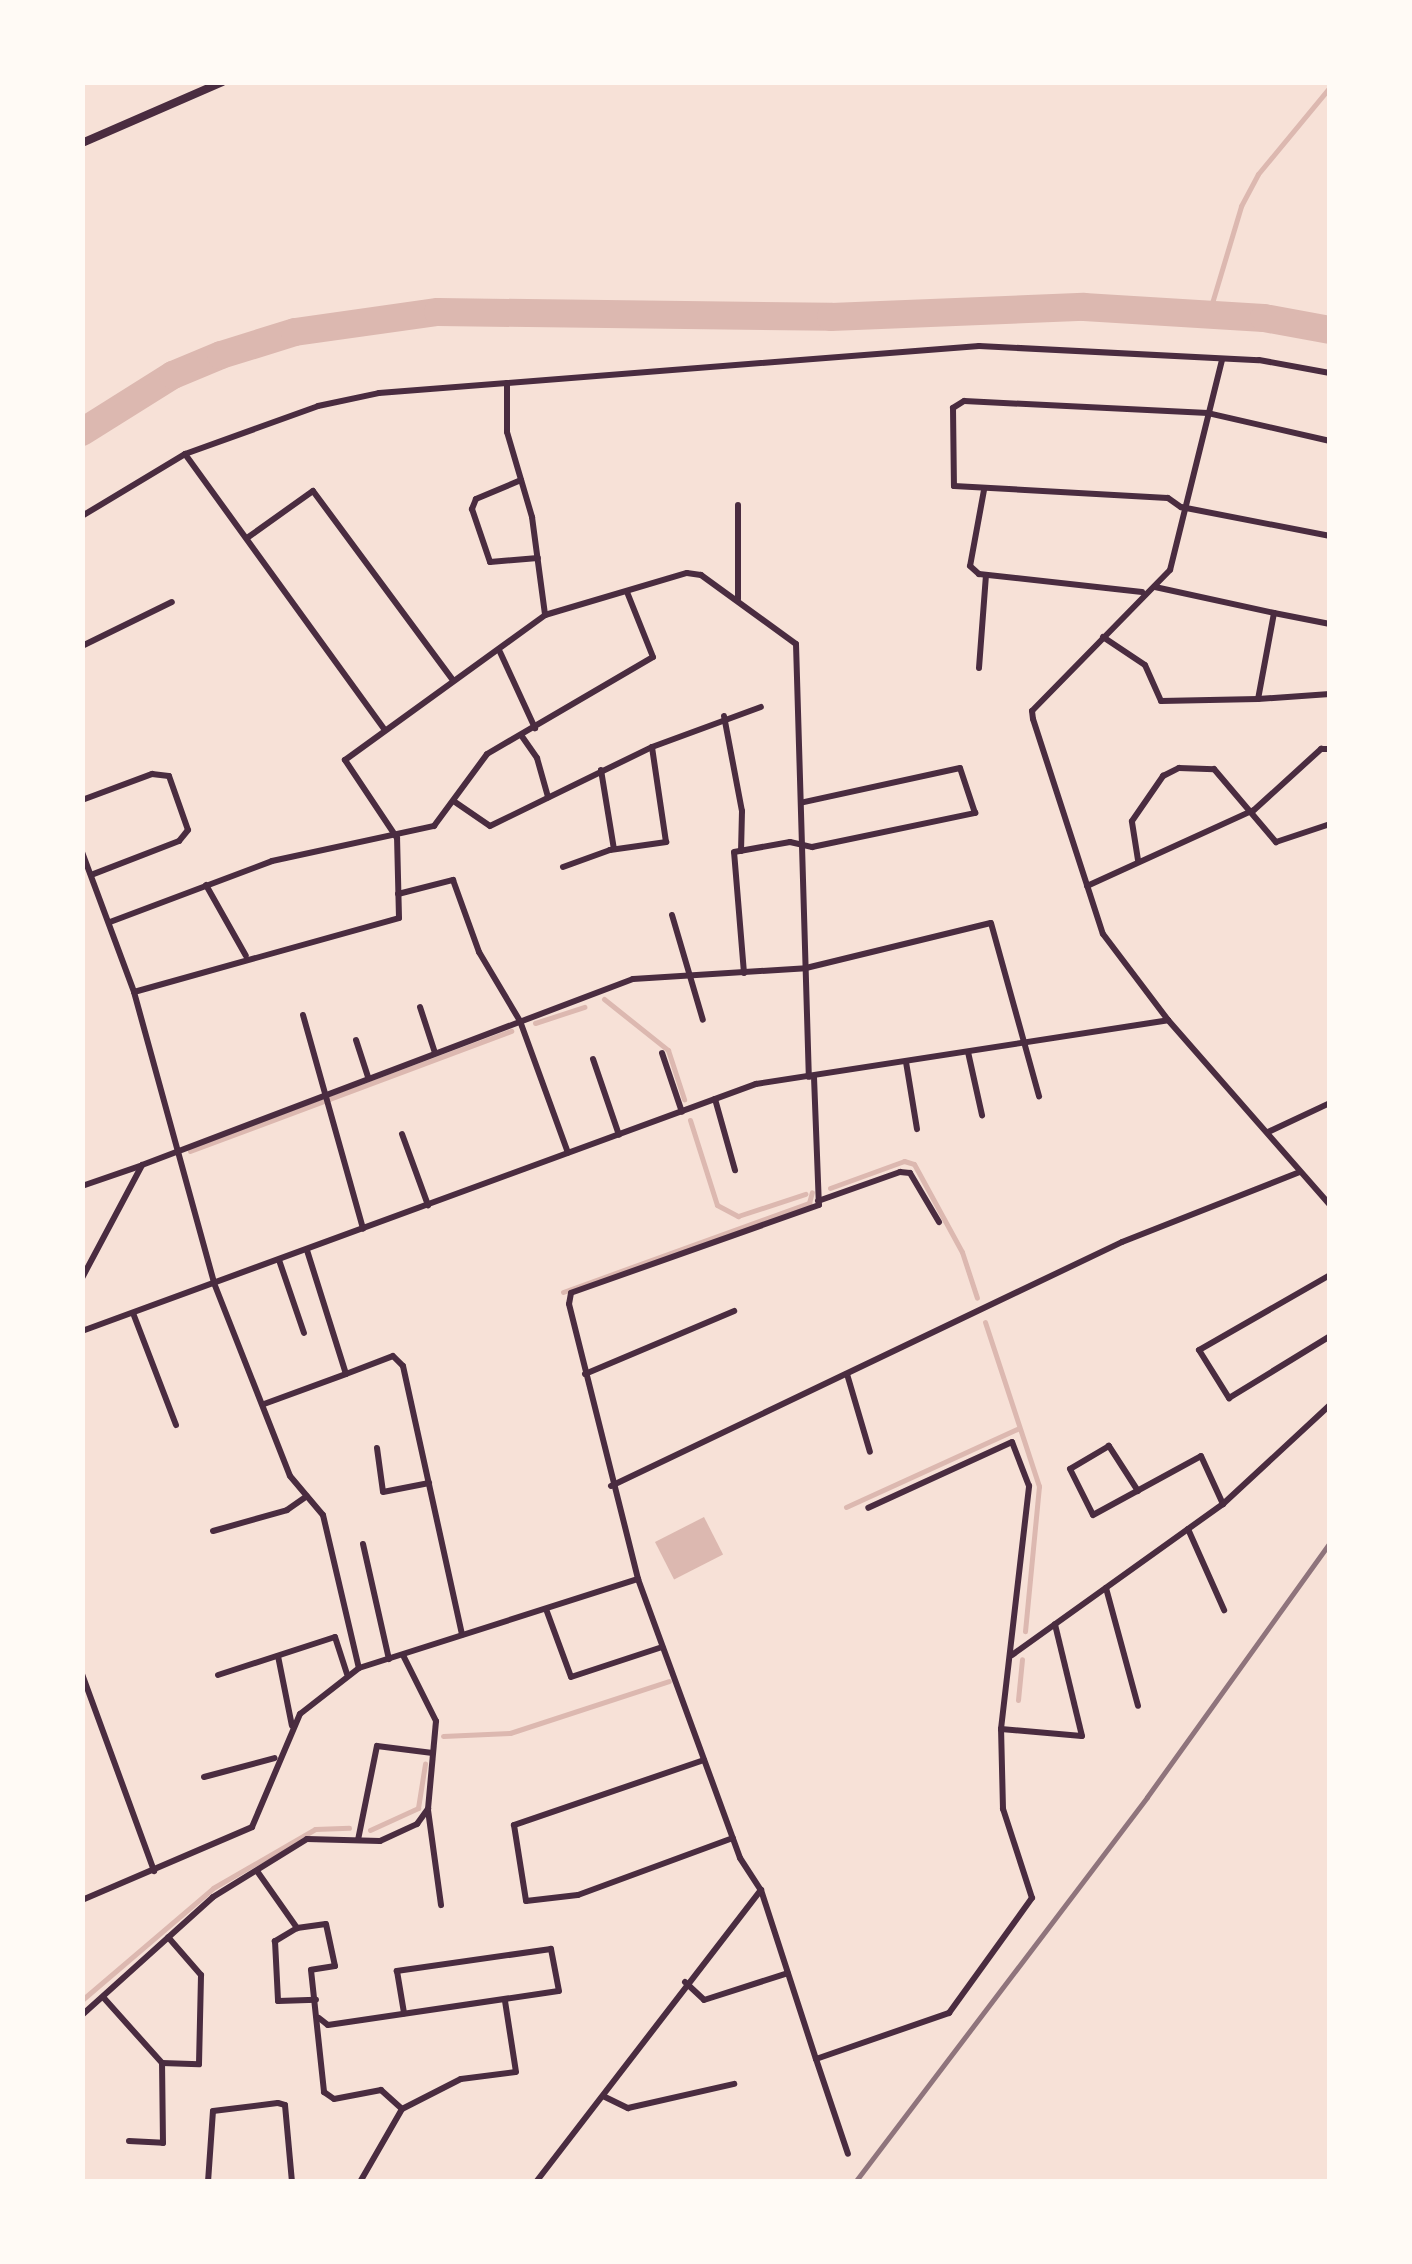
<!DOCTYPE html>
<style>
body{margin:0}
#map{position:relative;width:1412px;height:2264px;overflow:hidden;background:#f7e1d7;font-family:"PT Sans",sans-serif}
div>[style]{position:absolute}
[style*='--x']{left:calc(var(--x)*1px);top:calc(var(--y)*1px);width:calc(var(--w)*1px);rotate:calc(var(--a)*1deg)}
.water>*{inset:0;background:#dcb8b0;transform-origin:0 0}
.stream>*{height:5px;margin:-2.5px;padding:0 2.5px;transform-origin:2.5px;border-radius:2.5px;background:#dcb8b0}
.river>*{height:28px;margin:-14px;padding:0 14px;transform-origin:14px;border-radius:14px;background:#dcb8b0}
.minor>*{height:6px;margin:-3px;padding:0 3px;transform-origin:3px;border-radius:3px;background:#4a2c40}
.tertiary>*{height:8px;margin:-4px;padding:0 4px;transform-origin:4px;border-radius:4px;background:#4a2c40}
.rail>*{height:5px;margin:-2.5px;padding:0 2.5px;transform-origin:2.5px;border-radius:2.5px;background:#8f747c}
span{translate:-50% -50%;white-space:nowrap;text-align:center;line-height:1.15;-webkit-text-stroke:10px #fffaf5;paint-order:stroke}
.frame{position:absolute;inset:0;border:85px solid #fffaf5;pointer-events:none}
</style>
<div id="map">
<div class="water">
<i style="left:704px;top:1517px;width:42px;height:55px;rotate:63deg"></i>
</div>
<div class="stream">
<i style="--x:1209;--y:313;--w:112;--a:-73.3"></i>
<i style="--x:1241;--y:206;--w:36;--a:-62"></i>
<i style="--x:1258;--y:174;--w:113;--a:-50.4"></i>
<i style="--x:604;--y:999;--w:82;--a:38.6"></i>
<i style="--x:668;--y:1050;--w:52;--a:71.9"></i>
<i style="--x:535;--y:1023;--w:52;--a:-18.1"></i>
<i style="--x:690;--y:1120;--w:89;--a:72.4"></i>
<i style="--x:717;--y:1205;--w:24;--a:28"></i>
<i style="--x:738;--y:1216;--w:71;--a:-18.2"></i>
<i style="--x:190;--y:1151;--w:343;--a:-20.5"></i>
<i style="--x:830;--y:1188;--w:79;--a:-20"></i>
<i style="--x:904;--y:1161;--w:10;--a:17"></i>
<i style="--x:914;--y:1164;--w:100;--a:61.4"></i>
<i style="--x:962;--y:1252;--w:48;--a:71.9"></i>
<i style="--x:563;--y:1292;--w:262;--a:-19.9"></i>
<i style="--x:809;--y:1203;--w:11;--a:-75"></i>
<i style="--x:985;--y:1322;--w:173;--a:71.8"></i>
<i style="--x:1039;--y:1486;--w:146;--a:95.5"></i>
<i style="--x:846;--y:1507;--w:190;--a:-24.5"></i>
<i style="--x:1018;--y:1700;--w:41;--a:-84.4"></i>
<i style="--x:443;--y:1736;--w:67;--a:-2.6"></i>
<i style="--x:510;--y:1733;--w:167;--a:-18.1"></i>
<i style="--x:370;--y:1830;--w:53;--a:-24.6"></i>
<i style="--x:418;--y:1808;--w:45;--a:-81"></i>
<i style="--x:82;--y:2000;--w:172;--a:-40.5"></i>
<i style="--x:213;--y:1888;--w:118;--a:-30"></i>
<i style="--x:315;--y:1829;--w:34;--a:-2"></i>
</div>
<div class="river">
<i style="--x:82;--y:432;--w:107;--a:-32.1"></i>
<i style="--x:173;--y:375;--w:52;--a:-22.6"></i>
<i style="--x:221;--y:355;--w:77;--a:-17.3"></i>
<i style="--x:295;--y:332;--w:144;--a:-8"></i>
<i style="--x:438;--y:312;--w:393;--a:0.7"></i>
<i style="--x:831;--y:317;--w:253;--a:-2.3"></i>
<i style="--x:1084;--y:307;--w:180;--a:3.5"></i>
<i style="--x:1264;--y:318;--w:67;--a:10.3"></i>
</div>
<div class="minor">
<i style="--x:1222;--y:360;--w:216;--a:103.9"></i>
<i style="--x:1170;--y:570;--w:197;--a:134.4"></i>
<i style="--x:1032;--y:711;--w:8;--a:83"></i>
<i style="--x:1033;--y:719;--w:226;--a:72"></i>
<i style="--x:1103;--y:934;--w:108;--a:52.9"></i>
<i style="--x:1168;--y:1020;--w:246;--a:48.8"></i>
<i style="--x:507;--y:383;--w:49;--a:90"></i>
<i style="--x:507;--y:432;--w:89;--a:73.6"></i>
<i style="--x:532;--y:517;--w:99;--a:82.4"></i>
<i style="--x:1330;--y:441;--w:125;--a:-167.1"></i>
<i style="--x:1208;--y:413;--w:244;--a:-177.2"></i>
<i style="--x:964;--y:401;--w:13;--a:148"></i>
<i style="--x:953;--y:408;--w:78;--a:89.3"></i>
<i style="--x:954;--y:486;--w:214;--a:3.2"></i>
<i style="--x:1168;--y:498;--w:16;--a:35"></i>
<i style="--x:1181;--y:507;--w:152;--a:11"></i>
<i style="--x:185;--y:454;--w:339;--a:54.1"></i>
<i style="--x:521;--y:480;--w:49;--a:157.1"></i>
<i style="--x:476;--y:499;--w:11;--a:112"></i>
<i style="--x:472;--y:509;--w:56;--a:71.2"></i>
<i style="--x:490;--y:562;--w:48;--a:-4.8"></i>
<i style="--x:984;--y:490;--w:77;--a:100.4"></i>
<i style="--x:970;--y:566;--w:12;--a:42"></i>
<i style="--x:979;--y:574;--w:164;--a:6.3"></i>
<i style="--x:738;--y:505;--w:94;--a:90"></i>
<i style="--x:82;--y:516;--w:120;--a:-31"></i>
<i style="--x:185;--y:454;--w:141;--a:-19.8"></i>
<i style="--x:318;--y:406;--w:62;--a:-12"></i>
<i style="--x:379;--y:393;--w:602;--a:-4.48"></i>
<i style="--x:979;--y:346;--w:280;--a:2.9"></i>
<i style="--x:1259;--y:360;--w:72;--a:10.4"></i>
<i style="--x:247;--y:538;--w:81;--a:-35.5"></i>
<i style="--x:313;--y:491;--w:234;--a:53.5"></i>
<i style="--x:1155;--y:587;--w:122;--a:12.3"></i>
<i style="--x:1274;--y:613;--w:87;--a:100.5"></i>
<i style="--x:1258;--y:699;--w:72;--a:-4"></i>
<i style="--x:1274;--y:613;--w:57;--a:11.1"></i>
<i style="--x:1103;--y:637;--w:50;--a:33.7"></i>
<i style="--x:1145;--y:665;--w:39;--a:66"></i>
<i style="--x:1161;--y:701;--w:97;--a:-1.2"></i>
<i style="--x:82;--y:646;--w:100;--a:-26.1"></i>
<i style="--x:500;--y:652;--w:84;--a:65.3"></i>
<i style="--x:979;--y:668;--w:93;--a:-85.7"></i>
<i style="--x:724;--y:716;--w:97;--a:79.3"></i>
<i style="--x:742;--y:811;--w:40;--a:91.4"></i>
<i style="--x:521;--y:735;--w:28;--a:55"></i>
<i style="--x:537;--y:758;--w:41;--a:74.2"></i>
<i style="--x:601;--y:770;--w:80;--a:80.7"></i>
<i style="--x:82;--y:800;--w:75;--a:-20.4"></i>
<i style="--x:152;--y:774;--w:17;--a:7"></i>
<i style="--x:169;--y:776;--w:57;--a:70.6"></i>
<i style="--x:188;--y:830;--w:14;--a:129"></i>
<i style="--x:179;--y:841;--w:94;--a:158.9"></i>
<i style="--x:455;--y:802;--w:42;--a:34.4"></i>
<i style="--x:490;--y:826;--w:180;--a:-26"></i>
<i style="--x:652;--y:747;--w:116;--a:-20.2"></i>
<i style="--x:82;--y:852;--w:149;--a:69.6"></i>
<i style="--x:134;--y:992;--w:302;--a:74.6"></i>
<i style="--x:214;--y:1283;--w:207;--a:68.5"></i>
<i style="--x:290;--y:1476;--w:51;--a:49.8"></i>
<i style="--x:323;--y:1515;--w:157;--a:76.8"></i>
<i style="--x:1138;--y:860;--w:39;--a:-99"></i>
<i style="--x:1132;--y:821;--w:55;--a:-55.4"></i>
<i style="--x:1163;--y:776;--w:18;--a:-27"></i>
<i style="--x:1179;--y:768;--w:35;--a:2"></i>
<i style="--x:1214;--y:769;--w:96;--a:49.7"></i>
<i style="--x:1276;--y:842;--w:57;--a:-18.4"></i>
<i style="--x:563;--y:867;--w:50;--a:-19.9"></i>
<i style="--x:610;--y:850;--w:57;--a:-8.1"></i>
<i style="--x:666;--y:842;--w:96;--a:-98.4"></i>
<i style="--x:206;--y:885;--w:81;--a:60.6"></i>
<i style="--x:1087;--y:886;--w:183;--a:-24.5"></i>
<i style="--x:1254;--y:810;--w:91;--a:-42.3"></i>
<i style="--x:1321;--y:749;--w:9;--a:0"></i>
<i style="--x:398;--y:894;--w:57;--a:-14.3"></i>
<i style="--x:453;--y:880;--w:77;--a:70.1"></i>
<i style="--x:479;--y:952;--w:80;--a:59.3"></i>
<i style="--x:520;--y:1021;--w:140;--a:70"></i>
<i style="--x:672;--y:915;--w:109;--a:73.6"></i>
<i style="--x:110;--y:922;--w:173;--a:-20.6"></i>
<i style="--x:272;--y:861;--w:166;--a:-12.2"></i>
<i style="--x:434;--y:826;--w:89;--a:-53.6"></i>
<i style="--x:487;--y:754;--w:192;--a:-30.3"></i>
<i style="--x:653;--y:657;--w:70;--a:-111.8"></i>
<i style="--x:744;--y:973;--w:121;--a:-94.7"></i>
<i style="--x:734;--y:852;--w:57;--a:-10.1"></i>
<i style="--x:790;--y:842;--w:23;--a:13"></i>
<i style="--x:812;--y:847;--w:167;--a:-11.8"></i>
<i style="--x:975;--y:813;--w:47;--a:-108.4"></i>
<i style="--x:960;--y:768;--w:160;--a:167.7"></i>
<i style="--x:134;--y:992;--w:275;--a:-15.6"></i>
<i style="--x:399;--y:918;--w:80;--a:-91.4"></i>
<i style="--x:397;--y:838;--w:94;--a:-123.7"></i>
<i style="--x:345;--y:760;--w:247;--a:-35.9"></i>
<i style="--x:545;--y:615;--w:148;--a:-16.5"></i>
<i style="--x:687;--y:573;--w:14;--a:8"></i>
<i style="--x:701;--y:575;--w:117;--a:36"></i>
<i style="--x:796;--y:644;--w:433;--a:88.3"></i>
<i style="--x:420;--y:1007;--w:48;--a:71.9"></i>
<i style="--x:303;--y:1015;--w:222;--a:74.3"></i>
<i style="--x:356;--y:1040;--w:40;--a:72"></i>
<i style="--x:968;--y:1052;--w:65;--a:77.5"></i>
<i style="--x:662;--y:1053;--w:62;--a:71.3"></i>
<i style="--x:593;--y:1059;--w:80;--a:71.1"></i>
<i style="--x:906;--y:1062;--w:68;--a:80.7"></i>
<i style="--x:814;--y:1077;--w:128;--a:87.8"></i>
<i style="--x:819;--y:1205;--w:263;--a:160.5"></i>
<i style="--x:571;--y:1293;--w:11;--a:100"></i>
<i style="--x:569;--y:1304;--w:284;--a:75.9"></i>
<i style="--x:638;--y:1579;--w:297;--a:69.9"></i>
<i style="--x:740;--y:1858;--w:38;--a:57"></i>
<i style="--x:761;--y:1890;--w:178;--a:72"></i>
<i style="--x:816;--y:2059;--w:141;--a:-19.1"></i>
<i style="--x:949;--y:2013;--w:142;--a:-54.2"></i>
<i style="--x:1032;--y:1898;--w:94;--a:-108"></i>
<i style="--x:1003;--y:1809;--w:80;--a:-91.4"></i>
<i style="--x:1001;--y:1729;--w:245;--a:-83.4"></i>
<i style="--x:1029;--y:1486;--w:47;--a:-111.1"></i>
<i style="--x:1012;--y:1442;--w:158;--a:155.4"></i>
<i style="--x:715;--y:1099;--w:74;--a:74.3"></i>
<i style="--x:1268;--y:1132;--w:68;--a:-25.1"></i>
<i style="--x:402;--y:1134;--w:76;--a:69.9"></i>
<i style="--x:82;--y:1186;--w:61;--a:-19"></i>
<i style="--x:818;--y:1201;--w:87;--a:-19.5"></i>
<i style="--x:900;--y:1172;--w:10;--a:6"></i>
<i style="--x:910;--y:1173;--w:57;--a:59.4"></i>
<i style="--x:279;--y:1260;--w:77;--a:71.1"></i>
<i style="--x:1330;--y:1275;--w:151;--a:150.2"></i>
<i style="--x:1199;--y:1350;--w:57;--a:58"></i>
<i style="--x:1229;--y:1398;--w:119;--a:-31.5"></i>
<i style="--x:82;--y:1278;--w:128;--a:-62"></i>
<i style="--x:142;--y:1165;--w:525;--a:-20.75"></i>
<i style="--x:633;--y:979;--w:173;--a:-3.6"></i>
<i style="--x:806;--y:968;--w:190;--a:-13.7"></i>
<i style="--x:991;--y:923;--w:180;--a:74.5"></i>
<i style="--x:133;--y:1313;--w:120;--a:69"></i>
<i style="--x:82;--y:1331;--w:718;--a:-20.13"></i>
<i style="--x:756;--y:1084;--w:417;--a:-8.8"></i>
<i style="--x:346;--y:1374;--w:50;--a:-21"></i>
<i style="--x:393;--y:1356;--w:14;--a:45"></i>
<i style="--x:403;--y:1366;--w:275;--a:77.6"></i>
<i style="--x:585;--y:1374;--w:162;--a:-22.9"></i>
<i style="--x:847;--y:1374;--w:81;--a:73.6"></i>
<i style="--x:264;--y:1404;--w:87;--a:-20.1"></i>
<i style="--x:346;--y:1374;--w:130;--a:-107.5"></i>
<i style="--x:377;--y:1448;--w:44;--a:82.2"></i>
<i style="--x:383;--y:1492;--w:47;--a:-11.1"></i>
<i style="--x:611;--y:1486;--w:566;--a:-25.52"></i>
<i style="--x:1122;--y:1242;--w:191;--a:-21.5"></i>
<i style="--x:1138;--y:1491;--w:54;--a:-122.8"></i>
<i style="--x:1109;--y:1446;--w:45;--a:149.5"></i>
<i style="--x:1070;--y:1469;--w:51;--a:63.4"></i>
<i style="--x:1093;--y:1515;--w:123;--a:-28.6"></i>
<i style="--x:1201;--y:1456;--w:53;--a:65.4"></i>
<i style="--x:1188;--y:1529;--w:89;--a:66"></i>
<i style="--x:213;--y:1531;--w:77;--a:-15.8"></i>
<i style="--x:287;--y:1510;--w:24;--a:-35"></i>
<i style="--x:363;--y:1544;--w:118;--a:77.3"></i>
<i style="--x:1106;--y:1588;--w:122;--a:74.8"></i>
<i style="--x:546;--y:1609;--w:72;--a:69.8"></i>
<i style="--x:571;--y:1677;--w:96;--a:-18.2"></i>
<i style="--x:1012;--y:1655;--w:259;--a:-35.6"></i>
<i style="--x:1223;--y:1504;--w:146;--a:-42.8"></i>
<i style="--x:278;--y:1656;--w:71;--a:78.7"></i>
<i style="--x:82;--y:1674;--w:210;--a:69.9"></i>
<i style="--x:218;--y:1675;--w:123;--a:-18"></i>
<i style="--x:335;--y:1637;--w:39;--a:72"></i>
<i style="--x:1001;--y:1729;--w:81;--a:4.9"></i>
<i style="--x:1082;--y:1736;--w:115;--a:-103.6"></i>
<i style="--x:704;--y:1760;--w:201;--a:161.1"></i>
<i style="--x:514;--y:1825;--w:77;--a:81"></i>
<i style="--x:526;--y:1901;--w:52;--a:-6.6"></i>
<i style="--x:578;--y:1895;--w:165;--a:-20.2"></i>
<i style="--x:204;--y:1777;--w:73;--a:-15"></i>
<i style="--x:428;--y:1810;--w:96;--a:82.2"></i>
<i style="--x:358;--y:1840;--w:96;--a:-78.6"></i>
<i style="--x:377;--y:1746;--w:56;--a:7.1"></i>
<i style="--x:257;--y:1871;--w:70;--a:54.9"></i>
<i style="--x:297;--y:1928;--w:29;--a:-8"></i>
<i style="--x:326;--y:1924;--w:43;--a:77.9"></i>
<i style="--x:335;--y:1966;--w:24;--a:171"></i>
<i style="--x:311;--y:1970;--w:123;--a:83.9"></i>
<i style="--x:324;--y:2092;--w:12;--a:35"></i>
<i style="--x:334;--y:2099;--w:48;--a:-10.8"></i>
<i style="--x:381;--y:2090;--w:28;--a:42"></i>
<i style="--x:82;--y:1900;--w:185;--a:-23.2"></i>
<i style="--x:252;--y:1827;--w:123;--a:-67"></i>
<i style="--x:300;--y:1714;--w:75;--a:-37.9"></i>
<i style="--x:359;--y:1668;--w:293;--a:-17.7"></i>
<i style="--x:297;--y:1928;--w:26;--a:149"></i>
<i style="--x:275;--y:1941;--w:60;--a:87.1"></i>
<i style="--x:278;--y:2001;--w:38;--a:-2"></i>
<i style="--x:685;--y:1982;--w:26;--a:43"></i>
<i style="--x:704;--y:2000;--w:88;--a:-17.8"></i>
<i style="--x:103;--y:1997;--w:89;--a:48.2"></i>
<i style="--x:162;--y:2063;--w:37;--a:2"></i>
<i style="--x:199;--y:2064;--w:89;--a:-88.7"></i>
<i style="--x:201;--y:1975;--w:50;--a:-131"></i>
<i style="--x:82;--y:2015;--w:176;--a:-42"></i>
<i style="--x:213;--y:1897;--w:110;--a:-31.7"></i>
<i style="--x:307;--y:1839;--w:73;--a:1.6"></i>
<i style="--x:380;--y:1841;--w:41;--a:-24.7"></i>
<i style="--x:417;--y:1824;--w:19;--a:-54"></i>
<i style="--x:428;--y:1809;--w:88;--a:-84.8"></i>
<i style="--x:436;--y:1721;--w:74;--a:-116.6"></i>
<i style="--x:319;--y:2018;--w:11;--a:38"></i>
<i style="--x:328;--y:2025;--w:233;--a:-8.4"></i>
<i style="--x:559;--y:1991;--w:43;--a:-100.8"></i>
<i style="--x:551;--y:1949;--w:156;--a:171.9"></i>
<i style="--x:397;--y:1971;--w:43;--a:80.5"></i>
<i style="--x:816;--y:2059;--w:100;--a:71.4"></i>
<i style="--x:603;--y:2096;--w:28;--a:26"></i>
<i style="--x:628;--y:2108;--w:109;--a:-12.8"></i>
<i style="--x:129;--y:2141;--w:34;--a:3"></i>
<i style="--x:163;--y:2143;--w:80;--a:-90.7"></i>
<i style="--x:208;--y:2182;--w:71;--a:-86"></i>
<i style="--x:213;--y:2111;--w:65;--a:-7"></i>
<i style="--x:278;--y:2103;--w:7;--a:16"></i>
<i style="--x:285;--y:2105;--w:77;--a:84.8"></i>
<i style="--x:360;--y:2182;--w:84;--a:-60.1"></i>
<i style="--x:402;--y:2109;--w:66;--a:-27"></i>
<i style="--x:461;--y:2079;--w:55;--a:-7.3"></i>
<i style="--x:516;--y:2072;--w:72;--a:-98.8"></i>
<i style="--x:536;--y:2182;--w:369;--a:-52.4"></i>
<i style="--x:568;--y:2182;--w:13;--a:0"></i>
</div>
<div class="tertiary">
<i style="--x:82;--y:143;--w:153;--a:-23.5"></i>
</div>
<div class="rail">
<i style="--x:855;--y:2182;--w:483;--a:-52.8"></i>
<i style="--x:1147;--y:1797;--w:314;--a:-54.3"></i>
</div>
<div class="frame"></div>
</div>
